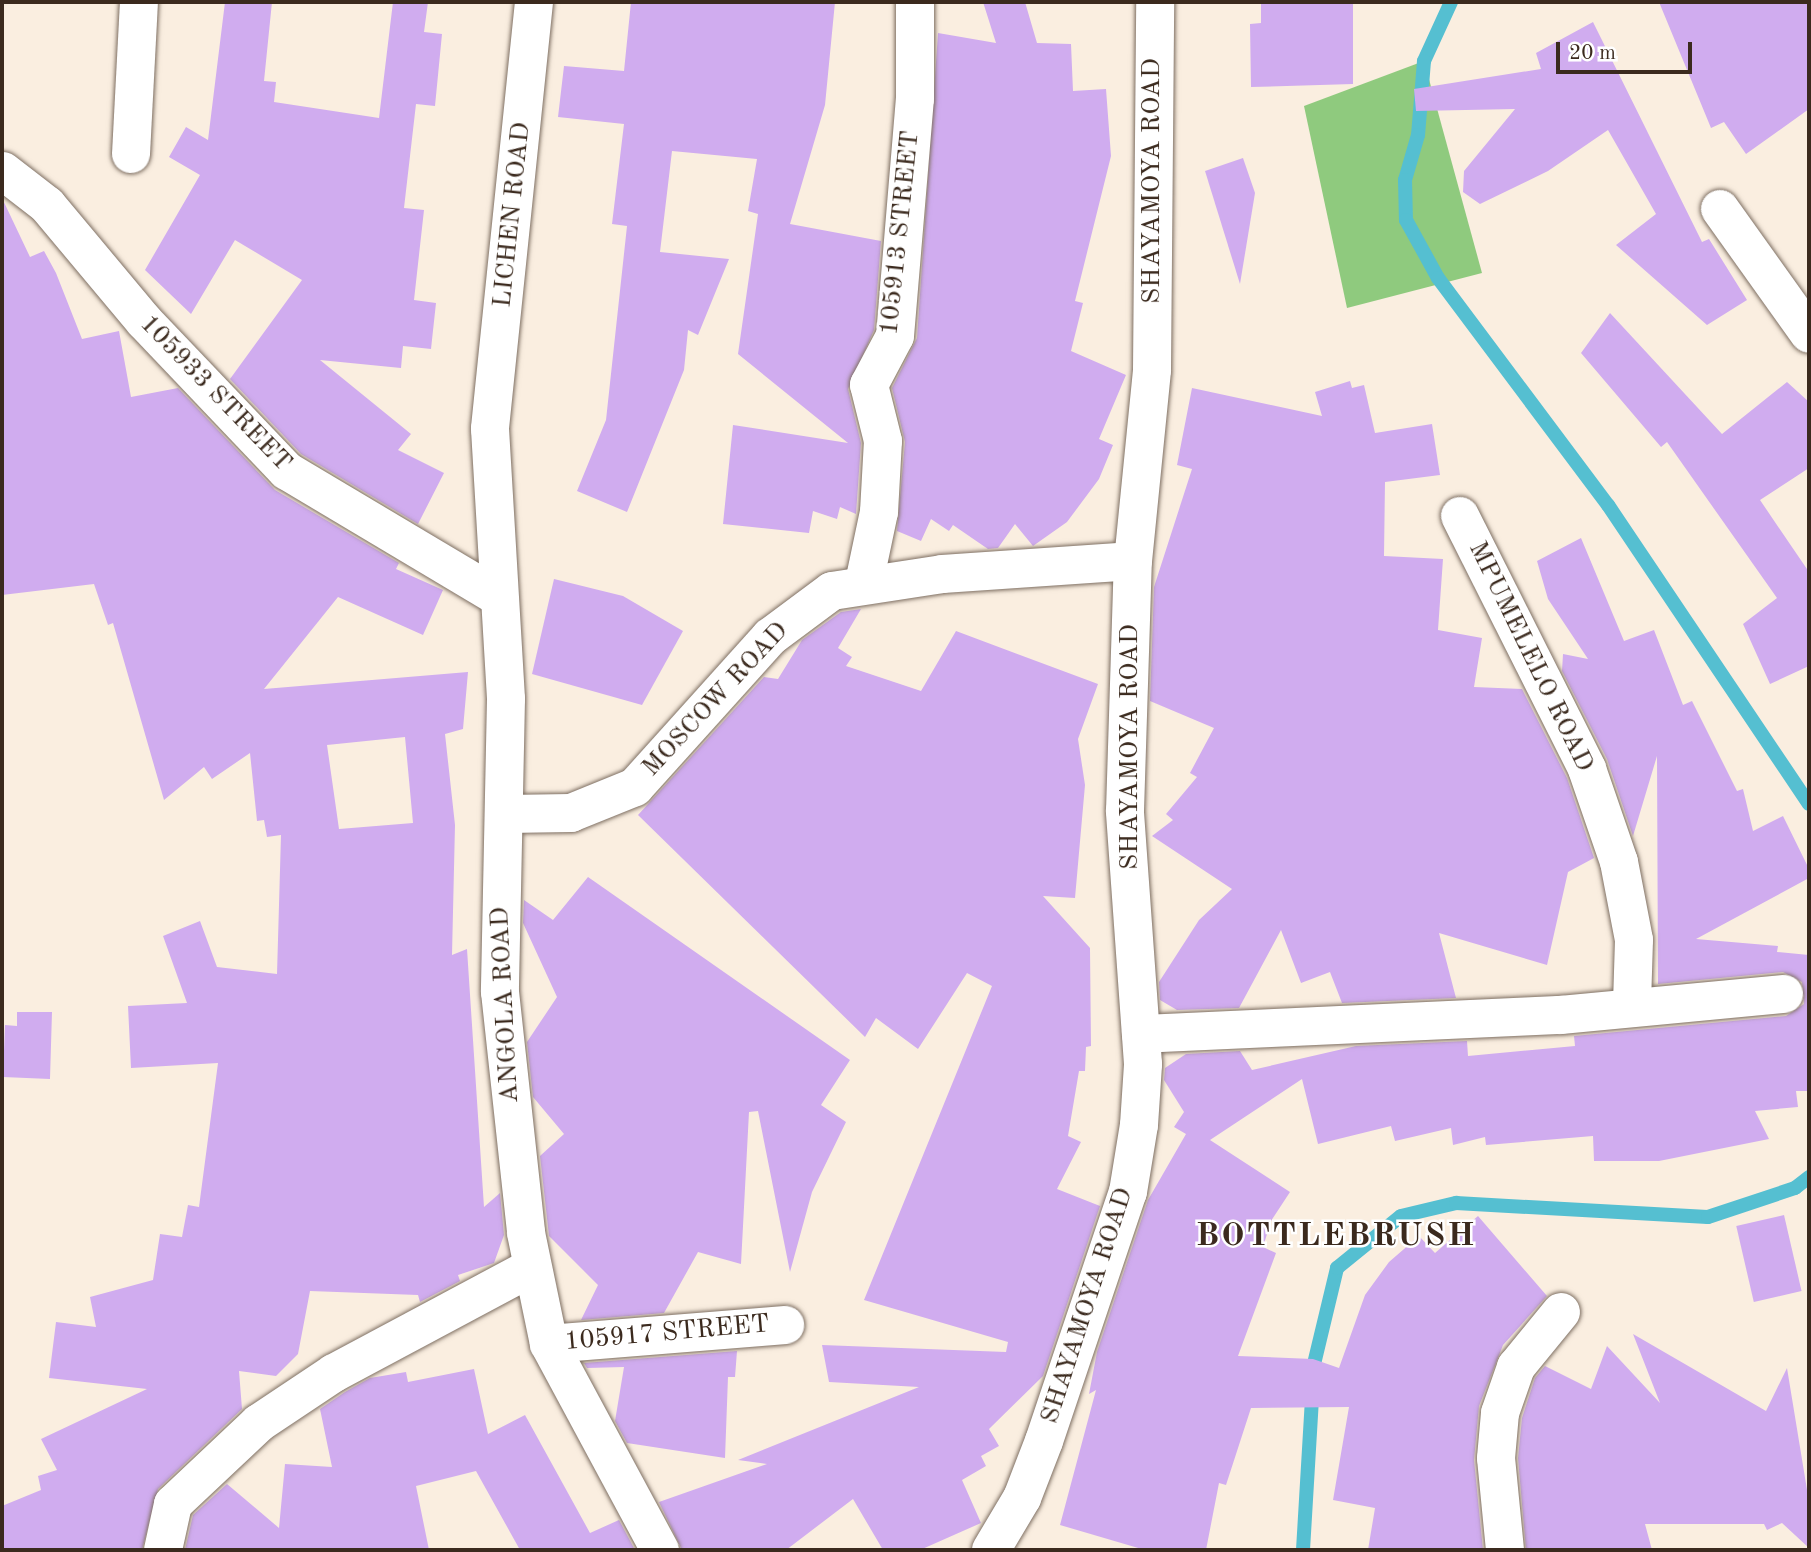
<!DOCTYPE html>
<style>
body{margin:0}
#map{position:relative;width:1811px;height:1552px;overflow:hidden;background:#faeee0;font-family:"Old Standard TT",serif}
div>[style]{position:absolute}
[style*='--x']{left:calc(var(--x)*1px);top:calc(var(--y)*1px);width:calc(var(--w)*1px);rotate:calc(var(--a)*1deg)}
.green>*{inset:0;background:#8fca7e}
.stream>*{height:14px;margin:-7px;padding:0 7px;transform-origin:7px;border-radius:7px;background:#55bfd1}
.building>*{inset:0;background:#d0acef;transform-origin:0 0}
.roads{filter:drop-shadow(0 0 2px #7e6f62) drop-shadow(0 0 2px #7e6f62)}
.minor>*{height:38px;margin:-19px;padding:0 19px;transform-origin:19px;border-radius:19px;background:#fff}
span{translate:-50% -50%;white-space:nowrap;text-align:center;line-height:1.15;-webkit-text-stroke:5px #fff;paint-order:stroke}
.street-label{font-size:26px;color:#3b2a1e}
.district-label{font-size:33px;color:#3b2a1e;font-weight:700;letter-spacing:2px}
.frame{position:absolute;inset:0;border:4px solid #3b2a1e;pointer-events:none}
.scale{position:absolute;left:1556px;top:42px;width:136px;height:32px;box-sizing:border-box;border:4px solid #3b2a1e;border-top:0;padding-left:9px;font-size:21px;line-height:24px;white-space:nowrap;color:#3b2a1e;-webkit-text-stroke:5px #fff;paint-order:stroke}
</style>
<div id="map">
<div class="green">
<i style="clip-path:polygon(1424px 61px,1482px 273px,1347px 308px,1304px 106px)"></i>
</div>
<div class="stream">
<i style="--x:1451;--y:2;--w:65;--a:114.6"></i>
<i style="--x:1424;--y:61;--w:74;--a:94.6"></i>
<i style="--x:1418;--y:135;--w:47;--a:106.1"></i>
<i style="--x:1405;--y:180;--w:40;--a:88.6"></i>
<i style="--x:1406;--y:220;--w:66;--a:61.1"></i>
<i style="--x:1438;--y:278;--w:284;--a:53.2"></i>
<i style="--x:1608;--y:505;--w:360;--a:56.1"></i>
<i style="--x:1303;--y:1550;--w:186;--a:-86.6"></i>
<i style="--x:1314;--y:1364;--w:99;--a:-76.5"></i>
<i style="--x:1337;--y:1268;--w:82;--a:-39.1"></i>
<i style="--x:1401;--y:1216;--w:57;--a:-13.3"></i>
<i style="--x:1456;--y:1203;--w:252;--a:3.2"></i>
<i style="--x:1708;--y:1217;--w:92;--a:-18.4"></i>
<i style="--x:1795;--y:1188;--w:18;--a:-38"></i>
</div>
<div class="building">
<i style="clip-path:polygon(225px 2px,272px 2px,264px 81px,276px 82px,274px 102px,379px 118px,393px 2px,428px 2px,424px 32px,442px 34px,435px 106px,416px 104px,404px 208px,424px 210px,414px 300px,436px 303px,431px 349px,403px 346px,401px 368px,320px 360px,411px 434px,398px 450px,444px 473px,418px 524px,301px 454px,230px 379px,302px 280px,235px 240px,191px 314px,145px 270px,200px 175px,169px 157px,186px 127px,208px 140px)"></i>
<i style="clip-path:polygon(631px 2px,835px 2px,825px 105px,790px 224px,881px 241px,874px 330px,848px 389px,861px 443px,856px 514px,840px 507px,837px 519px,813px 511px,809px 533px,723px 524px,733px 425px,848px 443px,738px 354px,758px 214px,748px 211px,757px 159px,672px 151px,660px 252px,729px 259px,698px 335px,688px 330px,684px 370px,627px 512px,577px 491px,606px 420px,627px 226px,612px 224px,624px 124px,558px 117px,564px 66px,624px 71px)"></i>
<i style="clip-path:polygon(983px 2px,1025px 2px,1037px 43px,1071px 44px,1073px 91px,1106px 89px,1111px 156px,1075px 301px,1083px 303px,1071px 351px,1126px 375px,1099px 439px,1113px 445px,1099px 479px,1067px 522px,1033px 546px,1015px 524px,998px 548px,988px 549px,953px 525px,949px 531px,931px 519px,921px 541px,897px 531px,905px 442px,892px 388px,917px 338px,938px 33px,996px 43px)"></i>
<i style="clip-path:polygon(1261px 2px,1353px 2px,1353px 84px,1251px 87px,1250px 24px,1261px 23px)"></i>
<i style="clip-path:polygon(1659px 2px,1809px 2px,1809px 109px,1746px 154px,1724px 122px,1711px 128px)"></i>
<i style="clip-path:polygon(1593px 22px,1702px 242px,1709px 239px,1747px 300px,1707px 325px,1616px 245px,1656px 214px,1608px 130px,1548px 171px,1480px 204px,1463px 192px,1464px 171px,1515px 109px,1416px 111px,1414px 89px,1541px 69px,1536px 53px)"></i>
<i style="clip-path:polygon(1243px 158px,1255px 193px,1240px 284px,1205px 171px)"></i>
<i style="clip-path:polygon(evenodd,2px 198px,30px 257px,44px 251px,56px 273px,82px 339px,119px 331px,131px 397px,178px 388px,275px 490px,399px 563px,396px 569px,443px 590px,423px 635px,338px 597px,264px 689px,468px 672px,463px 729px,445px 734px,455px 825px,452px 955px,467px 949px,484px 1207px,500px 1193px,504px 1235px,494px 1263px,458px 1275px,460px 1281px,420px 1302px,418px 1295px,310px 1291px,298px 1354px,276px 1376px,239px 1371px,242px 1409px,158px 1489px,142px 1550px,2px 1550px,2px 1506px,41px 1490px,38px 1476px,57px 1470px,41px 1439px,147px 1389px,49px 1378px,56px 1322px,96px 1327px,90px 1297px,153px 1280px,160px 1234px,182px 1237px,188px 1205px,199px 1207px,218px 1063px,131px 1068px,128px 1006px,187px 1003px,163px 936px,200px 921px,217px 967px,277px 974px,281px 835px,267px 837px,264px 820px,257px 821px,250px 753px,212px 779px,204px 767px,164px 800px,113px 623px,108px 625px,94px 584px,2px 595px,2px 198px,405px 737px,413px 823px,339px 829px,327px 745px,405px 737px)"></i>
<i style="clip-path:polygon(1610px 313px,1722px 434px,1787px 382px,1809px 402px,1809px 468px,1760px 500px,1809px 572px,1809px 666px,1770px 684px,1743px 624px,1777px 598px,1667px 442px,1661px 447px,1581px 353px)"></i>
<i style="clip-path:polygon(1350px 381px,1352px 388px,1364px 385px,1375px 433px,1432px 424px,1440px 475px,1385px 482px,1384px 556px,1443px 559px,1438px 630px,1482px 638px,1474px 687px,1522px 689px,1567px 778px,1594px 858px,1568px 872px,1547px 965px,1439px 933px,1456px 998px,1342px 1003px,1330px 972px,1301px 983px,1281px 930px,1239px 1008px,1177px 1010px,1160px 1000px,1159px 982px,1199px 920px,1232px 889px,1152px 836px,1173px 820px,1166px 814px,1197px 777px,1190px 773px,1214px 728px,1150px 701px,1154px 587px,1192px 469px,1177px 465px,1192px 388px,1322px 416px,1315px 392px)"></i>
<i style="clip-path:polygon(1581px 538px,1624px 641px,1654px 630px,1683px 705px,1692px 701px,1737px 791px,1743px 789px,1753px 831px,1783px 816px,1809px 869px,1809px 878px,1696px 939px,1778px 946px,1777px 952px,1809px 955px,1809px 1091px,1796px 1091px,1798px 1107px,1755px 1111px,1769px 1139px,1659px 1161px,1594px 1161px,1593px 1136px,1486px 1145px,1485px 1137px,1453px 1145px,1451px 1128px,1395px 1141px,1391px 1126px,1318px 1144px,1302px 1079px,1210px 1140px,1290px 1192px,1271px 1221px,1263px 1247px,1276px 1253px,1238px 1356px,1313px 1359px,1339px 1368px,1365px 1295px,1389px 1262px,1419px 1236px,1435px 1253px,1478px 1216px,1547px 1296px,1503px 1345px,1479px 1406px,1474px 1460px,1483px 1550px,1368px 1550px,1375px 1508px,1333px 1500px,1349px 1407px,1251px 1408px,1226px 1485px,1219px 1483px,1206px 1550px,1145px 1550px,1060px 1525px,1096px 1390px,1089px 1394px,1097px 1352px,1148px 1200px,1186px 1134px,1174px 1127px,1184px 1112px,1164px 1080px,1165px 1068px,1186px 1054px,1240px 1051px,1252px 1070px,1356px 1046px,1467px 1041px,1468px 1056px,1575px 1046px,1574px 1036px,1786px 1016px,1804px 1004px,1802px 982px,1783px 972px,1658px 984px,1657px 756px,1633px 836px,1607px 759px,1562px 671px,1563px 654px,1588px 659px,1548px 599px,1537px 561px)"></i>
<i style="clip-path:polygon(554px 579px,623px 596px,683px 631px,642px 705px,532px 674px)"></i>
<i style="clip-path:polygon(861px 609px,838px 648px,852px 657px,846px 666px,921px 691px,956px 631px,1098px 684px,1078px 739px,1085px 785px,1075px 898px,1043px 896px,1090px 948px,1091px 1046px,1086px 1047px,1085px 1071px,1079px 1071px,1068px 1136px,1081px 1142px,1057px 1189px,1100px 1206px,1043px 1376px,989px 1429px,999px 1446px,981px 1456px,986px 1466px,962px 1480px,981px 1523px,920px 1550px,883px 1550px,853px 1499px,786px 1550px,682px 1550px,659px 1502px,767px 1464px,738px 1460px,919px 1387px,829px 1382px,822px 1345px,1006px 1352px,1008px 1342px,864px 1300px,992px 986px,967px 973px,918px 1049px,876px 1018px,865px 1037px,638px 815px,764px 677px,778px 679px,802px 640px,841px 612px)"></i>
<i style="clip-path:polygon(588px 877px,850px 1060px,821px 1105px,846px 1122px,812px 1192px,790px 1272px,758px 1111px,749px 1112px,741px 1264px,698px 1252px,664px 1313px,581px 1320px,598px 1285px,549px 1236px,540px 1156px,564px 1134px,533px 1097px,527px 1042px,557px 997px,523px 923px,524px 900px,553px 920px)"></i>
<i style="clip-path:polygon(17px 1012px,52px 1012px,50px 1079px,3px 1077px,5px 1025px,17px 1026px)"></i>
<i style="left:1784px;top:1215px;width:78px;height:49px;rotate:77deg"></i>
<i style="clip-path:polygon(1633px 1334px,1766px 1411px,1787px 1368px,1809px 1502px,1809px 1548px,1782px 1523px,1767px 1530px,1764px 1524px,1645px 1524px,1652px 1550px,1526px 1550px,1518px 1458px,1522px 1418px,1535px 1378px,1545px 1366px,1591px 1389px,1607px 1346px,1660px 1403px)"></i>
<i style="clip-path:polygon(737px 1351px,735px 1377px,728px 1377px,725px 1458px,627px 1443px,615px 1421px,624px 1367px,587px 1368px,584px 1363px)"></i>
<i style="clip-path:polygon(474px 1369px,488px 1434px,525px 1415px,590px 1533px,619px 1520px,635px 1550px,520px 1550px,476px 1471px,416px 1486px,429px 1550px,185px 1550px,193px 1515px,227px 1484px,279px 1528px,285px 1464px,332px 1467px,320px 1409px,345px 1392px,370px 1378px,406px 1372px,408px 1382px)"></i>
</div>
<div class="roads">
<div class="minor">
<i style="--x:534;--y:2;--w:429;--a:95.9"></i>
<i style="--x:490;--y:429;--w:270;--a:86.6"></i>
<i style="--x:506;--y:699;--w:293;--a:91.2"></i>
<i style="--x:500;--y:992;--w:242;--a:83.8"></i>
<i style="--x:526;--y:1233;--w:113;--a:78.3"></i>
<i style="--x:549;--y:1344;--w:234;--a:61.7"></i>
<i style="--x:131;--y:154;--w:152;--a:-87"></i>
<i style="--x:3;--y:171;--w:56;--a:37.7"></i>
<i style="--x:47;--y:205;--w:151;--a:50.1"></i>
<i style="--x:144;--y:321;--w:207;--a:46.4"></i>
<i style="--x:287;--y:471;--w:246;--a:30.8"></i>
<i style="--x:1720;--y:209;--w:153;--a:54.5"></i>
<i style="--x:1460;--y:516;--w:283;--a:63.3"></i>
<i style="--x:1587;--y:769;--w:98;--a:71"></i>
<i style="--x:1619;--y:862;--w:79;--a:79.1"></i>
<i style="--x:1634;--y:940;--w:65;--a:91.8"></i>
<i style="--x:864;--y:583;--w:73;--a:-78.1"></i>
<i style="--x:879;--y:512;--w:71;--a:-86.8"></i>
<i style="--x:883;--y:441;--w:58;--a:-104"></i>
<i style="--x:869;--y:385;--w:55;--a:-62"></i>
<i style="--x:895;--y:336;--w:238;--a:-85.2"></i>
<i style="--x:915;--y:99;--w:97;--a:-90"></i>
<i style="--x:506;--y:814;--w:65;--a:-0.9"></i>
<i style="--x:571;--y:813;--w:69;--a:-22.1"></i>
<i style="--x:635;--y:787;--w:202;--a:-48"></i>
<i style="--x:770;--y:637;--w:77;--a:-36.6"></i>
<i style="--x:832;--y:591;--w:112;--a:-8.7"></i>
<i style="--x:943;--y:574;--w:190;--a:-3.9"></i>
<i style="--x:1141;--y:1034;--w:420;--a:-2.6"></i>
<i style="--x:1561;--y:1015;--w:224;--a:-5.4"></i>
<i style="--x:549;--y:1344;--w:237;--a:-4.6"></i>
<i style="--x:163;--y:1550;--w:47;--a:-77.7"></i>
<i style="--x:173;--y:1504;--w:118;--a:-43.3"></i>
<i style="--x:259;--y:1423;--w:90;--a:-33.7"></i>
<i style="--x:334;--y:1373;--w:223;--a:-28.1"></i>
<i style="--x:991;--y:1550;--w:61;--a:-59.2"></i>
<i style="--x:1022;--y:1498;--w:61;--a:-68.9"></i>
<i style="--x:1044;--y:1441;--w:263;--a:-71.4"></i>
<i style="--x:1128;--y:1192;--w:68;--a:-80.7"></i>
<i style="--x:1139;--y:1125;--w:61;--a:-86.2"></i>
<i style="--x:1143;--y:1064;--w:254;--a:-94.1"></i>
<i style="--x:1125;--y:811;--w:250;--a:-88.2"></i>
<i style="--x:1133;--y:561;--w:192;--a:-84.3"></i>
<i style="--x:1152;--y:370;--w:368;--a:-89.5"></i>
<i style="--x:1505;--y:1550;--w:92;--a:-95.6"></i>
<i style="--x:1496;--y:1458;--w:45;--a:-84.9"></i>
<i style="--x:1500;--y:1413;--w:49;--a:-70.8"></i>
<i style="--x:1516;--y:1367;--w:71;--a:-50.7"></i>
</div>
</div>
<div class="street-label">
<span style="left:1153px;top:181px;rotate:-90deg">SHAYAMOYA ROAD</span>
<span style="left:513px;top:215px;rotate:-84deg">LICHEN ROAD</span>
<span style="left:901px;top:233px;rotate:-84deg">105913 STREET</span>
<span style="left:215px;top:394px;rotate:46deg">105933 STREET</span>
<span style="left:1530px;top:657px;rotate:64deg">MPUMELELO ROAD</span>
<span style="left:716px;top:700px;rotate:-47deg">MOSCOW ROAD</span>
<span style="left:1131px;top:747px;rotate:-90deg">SHAYAMOYA ROAD</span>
<span style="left:506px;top:1005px;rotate:-93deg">ANGOLA ROAD</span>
<span style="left:1088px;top:1306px;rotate:-72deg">SHAYAMOYA ROAD</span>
<span style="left:667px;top:1334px;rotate:-5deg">105917 STREET</span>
</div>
<div class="district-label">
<span style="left:1336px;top:1237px">BOTTLEBRUSH</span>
</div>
<div class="frame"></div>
<div class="scale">20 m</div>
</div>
